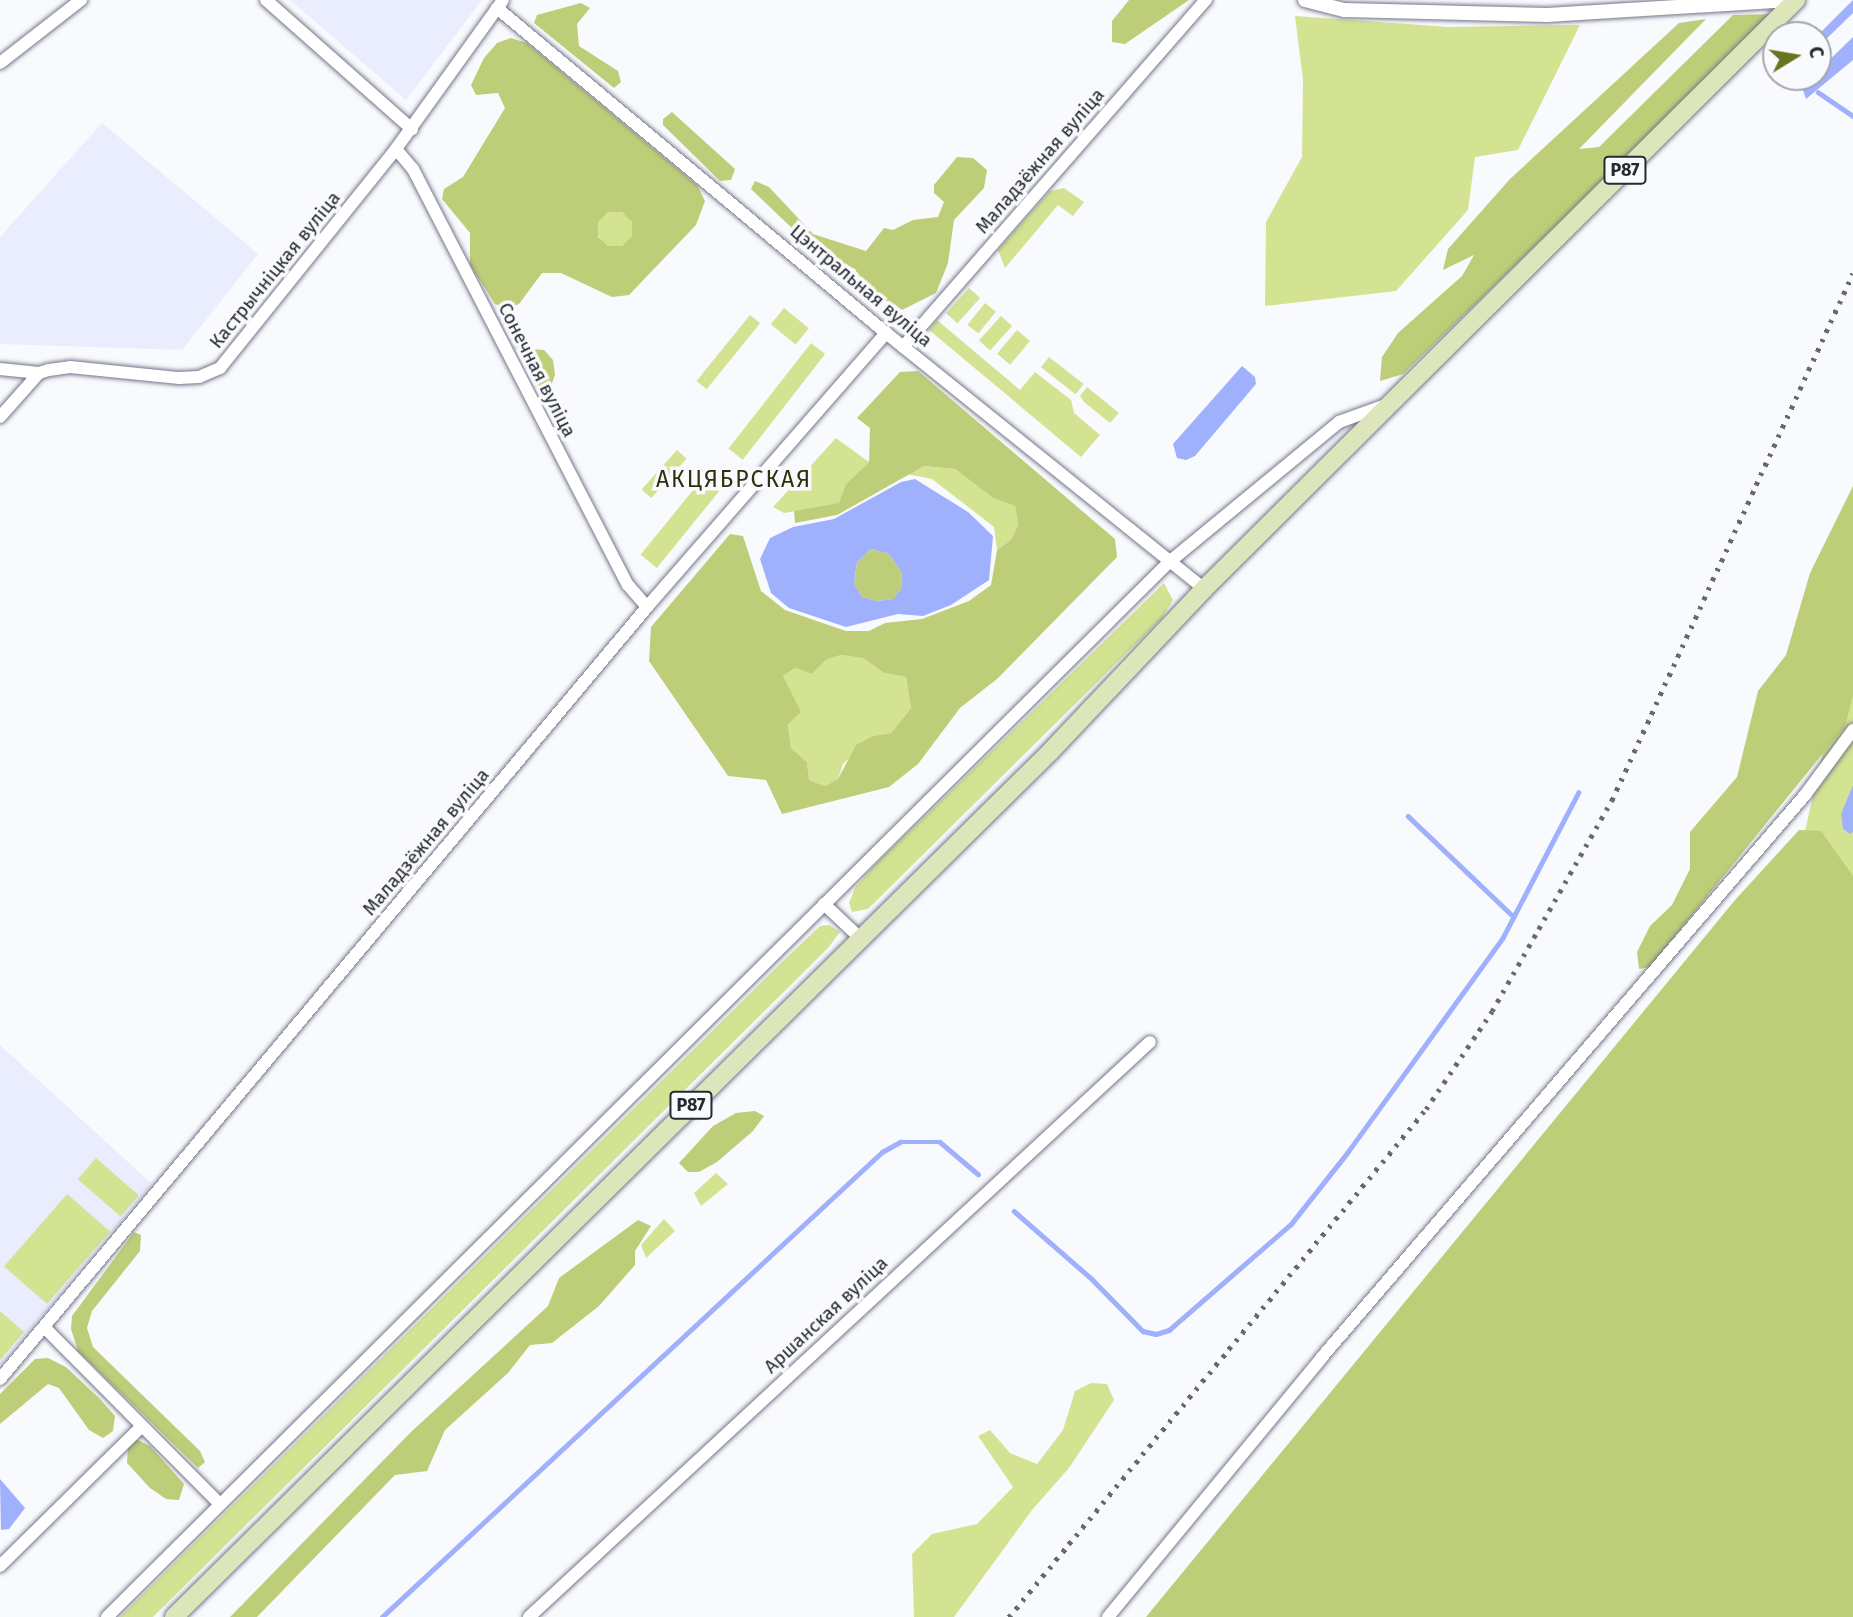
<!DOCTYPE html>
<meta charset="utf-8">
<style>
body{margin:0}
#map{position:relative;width:1853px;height:1617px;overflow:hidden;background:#f9fafe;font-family:"Fira Sans",sans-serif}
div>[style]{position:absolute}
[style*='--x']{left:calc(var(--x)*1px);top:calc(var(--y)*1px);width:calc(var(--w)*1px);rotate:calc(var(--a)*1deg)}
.built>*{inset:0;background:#e9edfd}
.green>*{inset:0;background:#d4e392;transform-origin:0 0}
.round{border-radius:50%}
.forest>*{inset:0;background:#bece78}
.water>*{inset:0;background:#9fb0fd}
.stream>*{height:4.5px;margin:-2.25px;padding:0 2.25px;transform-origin:2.25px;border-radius:2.25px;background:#9fb0fd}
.roads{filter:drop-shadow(0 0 2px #737788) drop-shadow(0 0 2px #737788)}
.minor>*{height:12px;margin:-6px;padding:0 6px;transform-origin:6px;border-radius:6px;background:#fff}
.tertiary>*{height:14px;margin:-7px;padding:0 7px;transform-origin:7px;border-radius:7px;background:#fff}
.primary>*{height:18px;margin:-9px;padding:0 9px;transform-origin:9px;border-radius:9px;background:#dde6bb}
.rail>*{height:4.5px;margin-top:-2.25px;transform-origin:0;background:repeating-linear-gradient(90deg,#66686e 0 3.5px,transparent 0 10.5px)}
span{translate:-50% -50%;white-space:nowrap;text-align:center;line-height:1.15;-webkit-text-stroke:7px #f9fafe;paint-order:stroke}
.shield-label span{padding:2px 5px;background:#f9fafe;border:2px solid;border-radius:5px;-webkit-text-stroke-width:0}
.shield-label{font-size:18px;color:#272930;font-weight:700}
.street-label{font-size:19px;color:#272930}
.quarter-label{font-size:23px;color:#2c3109;letter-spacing:2px}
.north{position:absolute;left:1762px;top:21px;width:70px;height:70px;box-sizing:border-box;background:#f9fafe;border:2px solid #a5a6ac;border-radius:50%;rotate:79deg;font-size:19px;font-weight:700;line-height:28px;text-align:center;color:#272930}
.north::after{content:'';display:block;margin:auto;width:24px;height:32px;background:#68741f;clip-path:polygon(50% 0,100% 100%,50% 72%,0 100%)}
</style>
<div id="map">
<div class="built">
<i style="clip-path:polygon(290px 0,482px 0,406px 100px)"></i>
<i style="clip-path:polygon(102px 123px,258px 254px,182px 350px,0 344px,0 237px)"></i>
<i style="clip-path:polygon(0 1045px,152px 1184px,0 1365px)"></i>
</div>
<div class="green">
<i style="clip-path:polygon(1295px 16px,1448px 27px,1580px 25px,1518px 150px,1475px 157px,1468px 210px,1396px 291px,1265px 306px,1266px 222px,1302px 157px,1303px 80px)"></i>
<i style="clip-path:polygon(1064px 188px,1084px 202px,1073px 216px,1058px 205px,1005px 268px,998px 250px,1050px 191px)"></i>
<i class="round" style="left:597px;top:211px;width:36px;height:36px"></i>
<i style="left:969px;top:288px;width:15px;height:34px;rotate:42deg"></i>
<i style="left:985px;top:303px;width:14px;height:28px;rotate:39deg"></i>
<i style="left:784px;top:308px;width:32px;height:21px;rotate:39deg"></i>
<i style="left:750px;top:315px;width:13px;height:85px;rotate:39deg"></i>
<i style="left:1001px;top:316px;width:15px;height:33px;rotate:42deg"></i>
<i style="clip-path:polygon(937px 320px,1020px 390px,1035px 372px,1071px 400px,1074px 413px,1100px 435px,1081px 457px,929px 330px)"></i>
<i style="left:1017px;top:330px;width:17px;height:31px;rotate:40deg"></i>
<i style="left:811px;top:343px;width:18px;height:134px;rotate:38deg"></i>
<i style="left:1049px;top:357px;width:44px;height:13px;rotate:38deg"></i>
<i style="clip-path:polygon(1087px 387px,1119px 413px,1110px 423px,1084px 402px,1080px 396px)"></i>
<i style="clip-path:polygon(836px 438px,869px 462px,846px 484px,839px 504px,784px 513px,773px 507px)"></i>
<i style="left:677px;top:450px;width:13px;height:53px;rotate:42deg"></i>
<i style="clip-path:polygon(924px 466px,955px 469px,993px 498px,1015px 506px,1018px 525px,1011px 540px,997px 550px,994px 527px,932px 479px,907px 474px)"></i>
<i style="left:706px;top:474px;width:21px;height:104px;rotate:39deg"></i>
<i style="clip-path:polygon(1164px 583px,1173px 600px,1162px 618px,868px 909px,852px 912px,849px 903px,855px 888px,875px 865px)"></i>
<i style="clip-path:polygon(1853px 619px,1853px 883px,1804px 835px)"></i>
<i style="clip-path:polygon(841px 655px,863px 658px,884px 673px,906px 677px,911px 708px,891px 733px,873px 736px,843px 764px,838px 779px,825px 786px,809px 780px,807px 762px,791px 748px,783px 676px,795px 668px,812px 674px,826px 660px)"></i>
<i style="clip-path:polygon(829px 925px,840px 932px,828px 948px,153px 1617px,120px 1617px,783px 961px,820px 926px)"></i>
<i style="left:96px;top:1158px;width:57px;height:28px;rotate:41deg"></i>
<i style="clip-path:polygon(716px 1173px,728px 1184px,701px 1206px,694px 1193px)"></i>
<i style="left:67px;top:1194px;width:57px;height:96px;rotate:41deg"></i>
<i style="clip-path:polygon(664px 1219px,675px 1231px,646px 1258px,641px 1245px)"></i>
<i style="clip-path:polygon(0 1311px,24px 1332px,0 1360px)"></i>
<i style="clip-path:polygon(1091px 1383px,1107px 1384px,1114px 1400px,1069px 1468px,1032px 1510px,954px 1617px,914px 1617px,912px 1554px,932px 1534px,977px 1524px,1013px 1487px,978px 1436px,990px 1430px,1010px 1453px,1037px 1464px,1063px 1430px,1075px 1391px)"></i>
</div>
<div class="forest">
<i style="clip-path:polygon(1129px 0,1189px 0,1125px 44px,1112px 42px,1112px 21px)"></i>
<i style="clip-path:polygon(581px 3px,590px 8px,577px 24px,579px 46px,618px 71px,621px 82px,614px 88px,534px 23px,537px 15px)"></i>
<i style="clip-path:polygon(1774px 14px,1403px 374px,1380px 381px,1382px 357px,1398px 333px,1462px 276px,1474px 255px,1443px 270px,1448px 249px,1510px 179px,1679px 23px,1706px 19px,1579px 149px,1599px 147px,1733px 15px)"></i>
<i style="clip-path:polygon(evenodd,511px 38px,527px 43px,697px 185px,705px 201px,696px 225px,629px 295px,612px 297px,561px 273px,542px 273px,519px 304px,507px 309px,495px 304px,470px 265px,470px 233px,442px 199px,444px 189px,463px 177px,505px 108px,498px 93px,476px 95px,471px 85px,484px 58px,497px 43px,511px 38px,608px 212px,622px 212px,632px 222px,632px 236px,622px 246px,608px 246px,598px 237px,598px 222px,608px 212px)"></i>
<i style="clip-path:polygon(672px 112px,735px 169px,731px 180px,720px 181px,663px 125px,663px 119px)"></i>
<i style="clip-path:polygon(957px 157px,973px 158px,987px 170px,984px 188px,954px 220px,948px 263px,936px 293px,902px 310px,866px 289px,855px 269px,817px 252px,751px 189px,755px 181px,769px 187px,813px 234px,866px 251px,884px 228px,893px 230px,913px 220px,938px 217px,944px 202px,934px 193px,934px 185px)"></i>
<i style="clip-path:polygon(531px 349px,544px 350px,553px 360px,555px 375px,551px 386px,540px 387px,531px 377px,527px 359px)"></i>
<i style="clip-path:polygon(evenodd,918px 371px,1115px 539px,1117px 557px,997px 679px,960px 708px,918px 764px,889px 787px,782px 814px,766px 780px,728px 776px,649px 661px,651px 627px,730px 534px,743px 536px,761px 591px,785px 610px,846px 631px,869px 631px,885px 623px,922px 619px,969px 601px,991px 585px,997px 550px,1011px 540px,1018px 525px,1015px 506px,993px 498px,955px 469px,924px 466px,837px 515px,795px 523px,794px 511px,839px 503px,846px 484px,869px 462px,870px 428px,857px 418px,900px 372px,918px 371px,841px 655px,863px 658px,884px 673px,906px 677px,911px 708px,891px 733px,873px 736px,856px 745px,838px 779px,825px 786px,809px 780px,807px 762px,791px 748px,788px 724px,801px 712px,783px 676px,795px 668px,812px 674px,826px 660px,841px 655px)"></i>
<i style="clip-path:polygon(1853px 486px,1853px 695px,1845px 726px,1650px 967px,1639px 969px,1637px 952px,1650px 926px,1672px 905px,1690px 869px,1690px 832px,1737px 777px,1758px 691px,1786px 655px,1810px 573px)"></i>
<i style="clip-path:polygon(871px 549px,889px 554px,902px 573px,901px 589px,893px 599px,877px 601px,862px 597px,854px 583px,857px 562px)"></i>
<i style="clip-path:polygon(1799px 830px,1821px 831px,1853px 876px,1853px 1617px,1146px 1617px,1735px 900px)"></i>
<i style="clip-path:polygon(755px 1111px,764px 1116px,753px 1131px,717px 1162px,699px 1172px,688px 1172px,679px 1163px,713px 1126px,736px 1113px)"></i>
<i style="clip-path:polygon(638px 1220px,651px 1226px,635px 1251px,635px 1265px,599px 1306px,552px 1343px,530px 1345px,508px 1373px,445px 1430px,427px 1471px,395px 1475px,257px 1617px,230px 1617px,411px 1432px,548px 1306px,559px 1278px)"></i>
<i style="clip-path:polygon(134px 1232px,141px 1235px,140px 1251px,92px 1311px,87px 1328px,93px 1347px,200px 1451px,205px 1462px,198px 1468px,78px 1351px,71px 1329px,72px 1316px)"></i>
<i style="clip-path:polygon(48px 1358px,66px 1367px,100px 1399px,115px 1416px,113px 1431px,103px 1438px,89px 1430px,59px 1388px,48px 1384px,0 1424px,0 1394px,35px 1359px)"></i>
<i style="clip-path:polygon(136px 1439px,150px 1446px,184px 1484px,179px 1500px,166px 1499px,150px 1488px,127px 1463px,128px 1446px)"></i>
</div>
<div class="water">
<i style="clip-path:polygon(1853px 0,1853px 13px,1818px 47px,1818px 35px)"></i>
<i style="clip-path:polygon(1853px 37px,1853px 60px,1806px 99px,1802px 87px,1818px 77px,1818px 71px)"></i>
<i style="clip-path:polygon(1242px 366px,1255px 377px,1256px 384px,1195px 456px,1186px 460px,1177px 458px,1173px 444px)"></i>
<i style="clip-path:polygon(evenodd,915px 479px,968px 512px,993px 536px,989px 580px,951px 605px,923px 616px,898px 614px,846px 627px,789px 608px,771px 593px,760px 559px,770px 538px,793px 527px,834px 519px,901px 482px,915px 479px,871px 549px,889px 554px,902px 573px,901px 589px,893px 599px,877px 601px,862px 597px,854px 583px,857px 562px,871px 549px)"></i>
<i style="clip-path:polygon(1853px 785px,1853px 832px,1850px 834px,1843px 829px,1841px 814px)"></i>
<i style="clip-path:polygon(0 1479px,25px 1508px,9px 1529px,1px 1530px)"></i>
</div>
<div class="stream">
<i style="--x:1818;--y:92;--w:42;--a:34.4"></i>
<i style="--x:1408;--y:816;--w:146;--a:43.6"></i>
<i style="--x:1014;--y:1211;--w:103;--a:41.1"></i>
<i style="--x:1092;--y:1279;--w:73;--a:45.6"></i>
<i style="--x:1143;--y:1331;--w:13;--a:13"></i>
<i style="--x:1156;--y:1334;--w:14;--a:-17"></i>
<i style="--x:1169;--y:1330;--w:162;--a:-41"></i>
<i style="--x:1291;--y:1224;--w:90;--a:-51.7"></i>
<i style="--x:1347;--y:1153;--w:264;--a:-54.1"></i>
<i style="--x:1502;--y:939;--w:165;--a:-62.5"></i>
<i style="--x:382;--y:1617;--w:683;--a:-42.92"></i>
<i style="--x:882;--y:1152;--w:21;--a:-29"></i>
<i style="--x:900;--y:1142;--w:40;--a:0"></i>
<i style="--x:940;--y:1142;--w:50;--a:40.1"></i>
</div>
<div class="roads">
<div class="minor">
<i style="--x:266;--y:0;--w:195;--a:41.5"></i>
<i style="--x:497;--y:8;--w:507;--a:39.88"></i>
<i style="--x:886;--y:333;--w:408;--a:38.8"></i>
<i style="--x:0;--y:63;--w:103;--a:-37.9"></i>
<i style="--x:396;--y:149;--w:26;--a:50"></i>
<i style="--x:413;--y:169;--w:468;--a:62.7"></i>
<i style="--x:628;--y:585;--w:29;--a:49"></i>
<i style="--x:903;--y:347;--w:461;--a:-48.9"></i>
<i style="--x:0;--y:369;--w:39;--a:6"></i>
<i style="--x:0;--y:417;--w:59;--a:-48.4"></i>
<i style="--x:39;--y:373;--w:10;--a:-17"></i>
<i style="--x:49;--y:370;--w:21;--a:-8"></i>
<i style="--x:70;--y:367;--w:110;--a:5.8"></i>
<i style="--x:179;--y:378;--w:20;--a:-3"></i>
<i style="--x:199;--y:377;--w:23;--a:-23"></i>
<i style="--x:220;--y:368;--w:281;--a:-51.2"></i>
<i style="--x:396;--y:149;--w:183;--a:-54.3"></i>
<i style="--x:824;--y:904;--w:50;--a:43.4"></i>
<i style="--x:46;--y:1329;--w:247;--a:45.2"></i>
<i style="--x:0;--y:1379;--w:1007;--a:-50.03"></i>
<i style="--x:647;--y:607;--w:364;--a:-48.9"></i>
<i style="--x:0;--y:1566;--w:199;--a:-44.6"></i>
<i style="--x:107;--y:1617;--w:1496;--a:-44.81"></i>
<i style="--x:1168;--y:563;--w:222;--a:-39.5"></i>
<i style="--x:1339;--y:422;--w:50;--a:-19.9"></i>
<i style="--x:529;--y:1617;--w:846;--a:-42.8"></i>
<i style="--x:1108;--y:1617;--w:337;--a:-50.5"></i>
<i style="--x:1322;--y:1357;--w:741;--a:-49.32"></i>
<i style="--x:1805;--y:795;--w:81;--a:-53.6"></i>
</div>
<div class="tertiary">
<i style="--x:1305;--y:0;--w:40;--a:14.4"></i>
<i style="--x:1344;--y:10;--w:203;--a:1.4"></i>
<i style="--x:1547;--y:15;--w:244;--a:-3.5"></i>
</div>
<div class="primary">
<i style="--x:174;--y:1617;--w:1231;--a:-44.64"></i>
<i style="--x:1050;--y:752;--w:224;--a:-46.6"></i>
<i style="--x:1204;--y:589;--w:835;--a:-44.85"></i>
</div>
</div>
<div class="rail">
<i style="--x:1009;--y:1617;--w:657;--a:-50.62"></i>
<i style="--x:1426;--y:1109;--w:118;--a:-56"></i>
<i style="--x:1492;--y:1011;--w:243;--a:-60.4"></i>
<i style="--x:1612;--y:800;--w:579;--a:-65.43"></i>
</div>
<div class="shield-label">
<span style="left:1625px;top:170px">Р87</span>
<span style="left:691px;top:1105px">Р87</span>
</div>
<div class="street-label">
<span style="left:1040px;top:161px;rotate:-49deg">Маладзёжная вуліца</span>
<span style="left:275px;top:270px;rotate:-51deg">Кастрычніцкая вуліца</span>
<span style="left:861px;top:286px;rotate:40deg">Цэнтральная вуліца</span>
<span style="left:537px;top:370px;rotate:63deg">Сонечная вуліца</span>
<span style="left:426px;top:842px;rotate:-50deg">Маладзёжная вуліца</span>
<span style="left:826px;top:1315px;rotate:-43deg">Аршанская вуліца</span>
</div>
<div class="quarter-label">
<span style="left:734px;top:479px">АКЦЯБРСКАЯ</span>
</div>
<div class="north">С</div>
</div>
